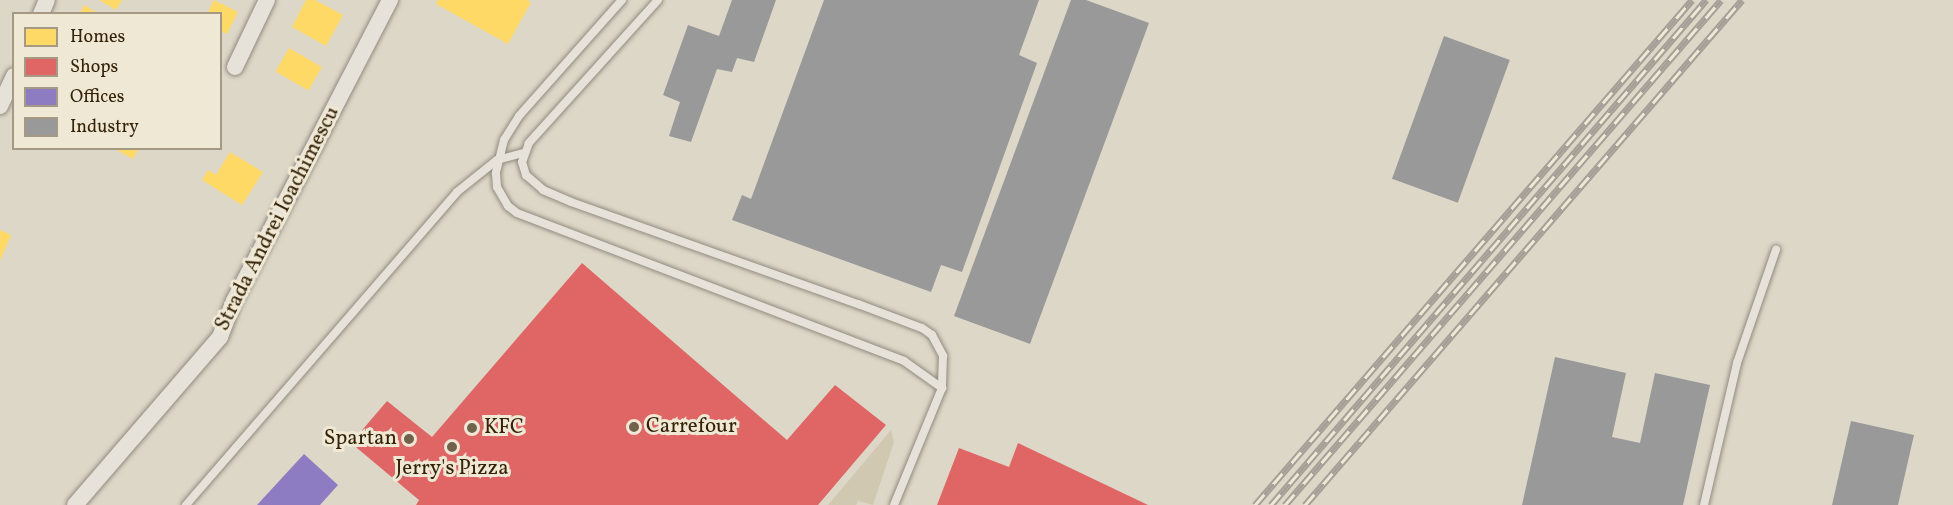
<!DOCTYPE html>
<style>
body{margin:0}
#map{position:relative;width:1953px;height:505px;overflow:hidden;background:#ddd7c8;font-family:Vollkorn,serif}
div>[style]{position:absolute}
[style*='--x']{left:calc(var(--x)*1px);top:calc(var(--y)*1px);width:calc(var(--w)*1px);rotate:calc(var(--a)*1deg)}
.green>*{inset:0;background:#d1c8b2}
.homes>*{inset:0;background:#ffd966;transform-origin:0 0}
.shops>*{inset:0;background:#e06666}
.offices>*{inset:0;background:#8e7cc3}
.industry>*{inset:0;background:#999;transform-origin:0 0}
.roads{filter:drop-shadow(0 0 2px #918b7f) drop-shadow(0 0 2px #918b7f)}
.lane>*{height:8px;margin:-4px;padding:0 4px;transform-origin:4px;border-radius:4px;background:#e6e2da}
.street>*{height:16px;margin:-8px;padding:0 8px;transform-origin:8px;border-radius:8px;background:#e6e2da}
.rail>*{height:7px;margin-top:-3.5px;transform-origin:0;background:repeating-linear-gradient(90deg,#efe8d5 0 14px,#a4a097 0 28px);box-sizing:border-box;border-block:2px solid #a4a097}
.dots>*{width:16px;height:16px;translate:-50% -50%;box-sizing:border-box;border:3px solid #efe8d5;border-radius:50%}
span{translate:-50% -50%;white-space:nowrap;text-align:center;line-height:1.15;-webkit-text-stroke:6px #efe8d5;paint-order:stroke}
.street-label{font-size:21px;color:#352307}
.poi-label{font-size:21px;color:#352307}
.left{translate:0 -50%;text-align:left}
.right{translate:-100% -50%;text-align:right}
.legend{position:absolute;left:12px;top:12px;width:210px;height:138px;box-sizing:border-box;background:#efe8d5;border:2px solid #a59983;margin:0;padding:8px 10px;list-style:none;font-size:18px;color:#352307}
.legend li{display:flex;align-items:center;gap:12px;height:30px}
.legend b{width:30px;border:2px solid #a59983}
</style>
<div id="map">
<div class="green">
<i style="clip-path:polygon(891px 430px,894px 442px,873px 505px,858px 501px,856px 505px,828px 505px)"></i>
</div>
<div class="homes">
<i style="clip-path:polygon(99px 0,122px 0,116px 10px)"></i>
<i style="clip-path:polygon(214px 0,238px 12px,227px 34px,220px 31px,220px 14px,207px 14px)"></i>
<i style="clip-path:polygon(306px 0,315px 0,343px 15px,326px 46px,292px 27px)"></i>
<i style="clip-path:polygon(438px 0,526px 0,531px 2px,508px 44px,436px 4px)"></i>
<i style="clip-path:polygon(84px 5px,99px 14px,80px 14px)"></i>
<i style="left:289px;top:48px;width:38px;height:27px;rotate:30deg"></i>
<i style="clip-path:polygon(113px 148px,139px 148px,133px 159px)"></i>
<i style="clip-path:polygon(230px 152px,263px 172px,242px 205px,202px 180px,208px 170px,216px 175px)"></i>
<i style="clip-path:polygon(0 230px,11px 235px,0 261px)"></i>
</div>
<div class="shops">
<i style="clip-path:polygon(582px 263px,787px 440px,835px 385px,886px 425px,818px 505px,416px 505px,419px 500px,351px 443px,387px 401px,432px 437px)"></i>
<i style="clip-path:polygon(1018px 443px,1148px 505px,937px 505px,959px 448px,1009px 467px)"></i>
</div>
<div class="offices">
<i style="clip-path:polygon(304px 454px,338px 485px,320px 505px,257px 505px)"></i>
</div>
<div class="industry">
<i style="clip-path:polygon(732px 0,776px 0,754px 62px,737px 58px,732px 72px,717px 69px,691px 142px,669px 136px,680px 102px,663px 95px,688px 25px,719px 36px)"></i>
<i style="clip-path:polygon(824px 0,1039px 0,1019px 55px,1037px 63px,962px 272px,941px 265px,931px 292px,732px 220px,742px 195px,751px 199px)"></i>
<i style="clip-path:polygon(1071px 0,1086px 0,1149px 23px,1030px 344px,954px 316px)"></i>
<i style="left:1444px;top:36px;width:70px;height:152px;rotate:20deg"></i>
<i style="clip-path:polygon(1555px 357px,1626px 373px,1612px 437px,1640px 443px,1655px 373px,1710px 385px,1683px 505px,1522px 505px)"></i>
<i style="clip-path:polygon(1851px 421px,1914px 435px,1898px 505px,1832px 505px)"></i>
</div>
<div class="roads">
<div class="lane">
<i style="--x:622;--y:0;--w:155;--a:131.6"></i>
<i style="--x:519;--y:116;--w:28;--a:122"></i>
<i style="--x:504;--y:140;--w:34;--a:104"></i>
<i style="--x:496;--y:173;--w:14;--a:86"></i>
<i style="--x:497;--y:187;--w:22;--a:60"></i>
<i style="--x:508;--y:206;--w:11;--a:38"></i>
<i style="--x:517;--y:213;--w:414;--a:20.9"></i>
<i style="--x:904;--y:361;--w:47;--a:35.4"></i>
<i style="--x:658;--y:0;--w:193;--a:132.1"></i>
<i style="--x:529;--y:143;--w:20;--a:110"></i>
<i style="--x:522;--y:162;--w:14;--a:73"></i>
<i style="--x:526;--y:175;--w:23;--a:41"></i>
<i style="--x:543;--y:190;--w:30;--a:23"></i>
<i style="--x:571;--y:202;--w:305;--a:19.6"></i>
<i style="--x:858;--y:304;--w:68;--a:20.6"></i>
<i style="--x:922;--y:328;--w:12;--a:35"></i>
<i style="--x:932;--y:335;--w:24;--a:62"></i>
<i style="--x:943;--y:356;--w:32;--a:92"></i>
<i style="--x:942;--y:388;--w:126;--a:112.3"></i>
<i style="--x:186;--y:505;--w:414;--a:-49.1"></i>
<i style="--x:457;--y:192;--w:51;--a:-38.7"></i>
<i style="--x:497;--y:160;--w:28;--a:-15"></i>
<i style="--x:1704;--y:505;--w:146;--a:-76.9"></i>
<i style="--x:1737;--y:363;--w:120;--a:-71"></i>
</div>
<div class="street">
<i style="--x:41;--y:14;--w:15;--a:-67"></i>
<i style="--x:235;--y:67;--w:74;--a:-64.5"></i>
<i style="--x:0;--y:106;--w:33;--a:-65"></i>
<i style="--x:75;--y:505;--w:222;--a:-49.2"></i>
<i style="--x:220;--y:337;--w:39;--a:-69"></i>
<i style="--x:234;--y:301;--w:339;--a:-62.6"></i>
</div>
</div>
<div class="rail">
<i style="--x:1255;--y:505;--w:668;--a:-49.13"></i>
<i style="--x:1271;--y:505;--w:667;--a:-49.26"></i>
<i style="--x:1285;--y:505;--w:667;--a:-49.19"></i>
<i style="--x:1305;--y:505;--w:668;--a:-49.13"></i>
</div>
<div class="dots">
<i style="left:634px;top:427px;background:#70624b"></i>
<i style="left:472px;top:428px;background:#70624b"></i>
<i style="left:409px;top:439px;background:#70624b"></i>
<i style="left:452px;top:447px;background:#70624b"></i>
</div>
<div class="street-label">
<span style="left:278px;top:219px;rotate:-63deg">Strada Andrei Ioachimescu</span>
</div>
<div class="poi-label">
<span class="left" style="left:646px;top:427px">Carrefour</span>
<span class="left" style="left:484px;top:428px">KFC</span>
<span class="right" style="left:397px;top:439px">Spartan</span>
<span style="left:452px;top:469px">Jerry's Pizza</span>
</div>
<ul class="legend">
<li><b style="height:16px;background:#ffd966"></b>Homes</li>
<li><b style="height:16px;background:#e06666"></b>Shops</li>
<li><b style="height:16px;background:#8e7cc3"></b>Offices</li>
<li><b style="height:16px;background:#999"></b>Industry</li>
</ul>
</div>
